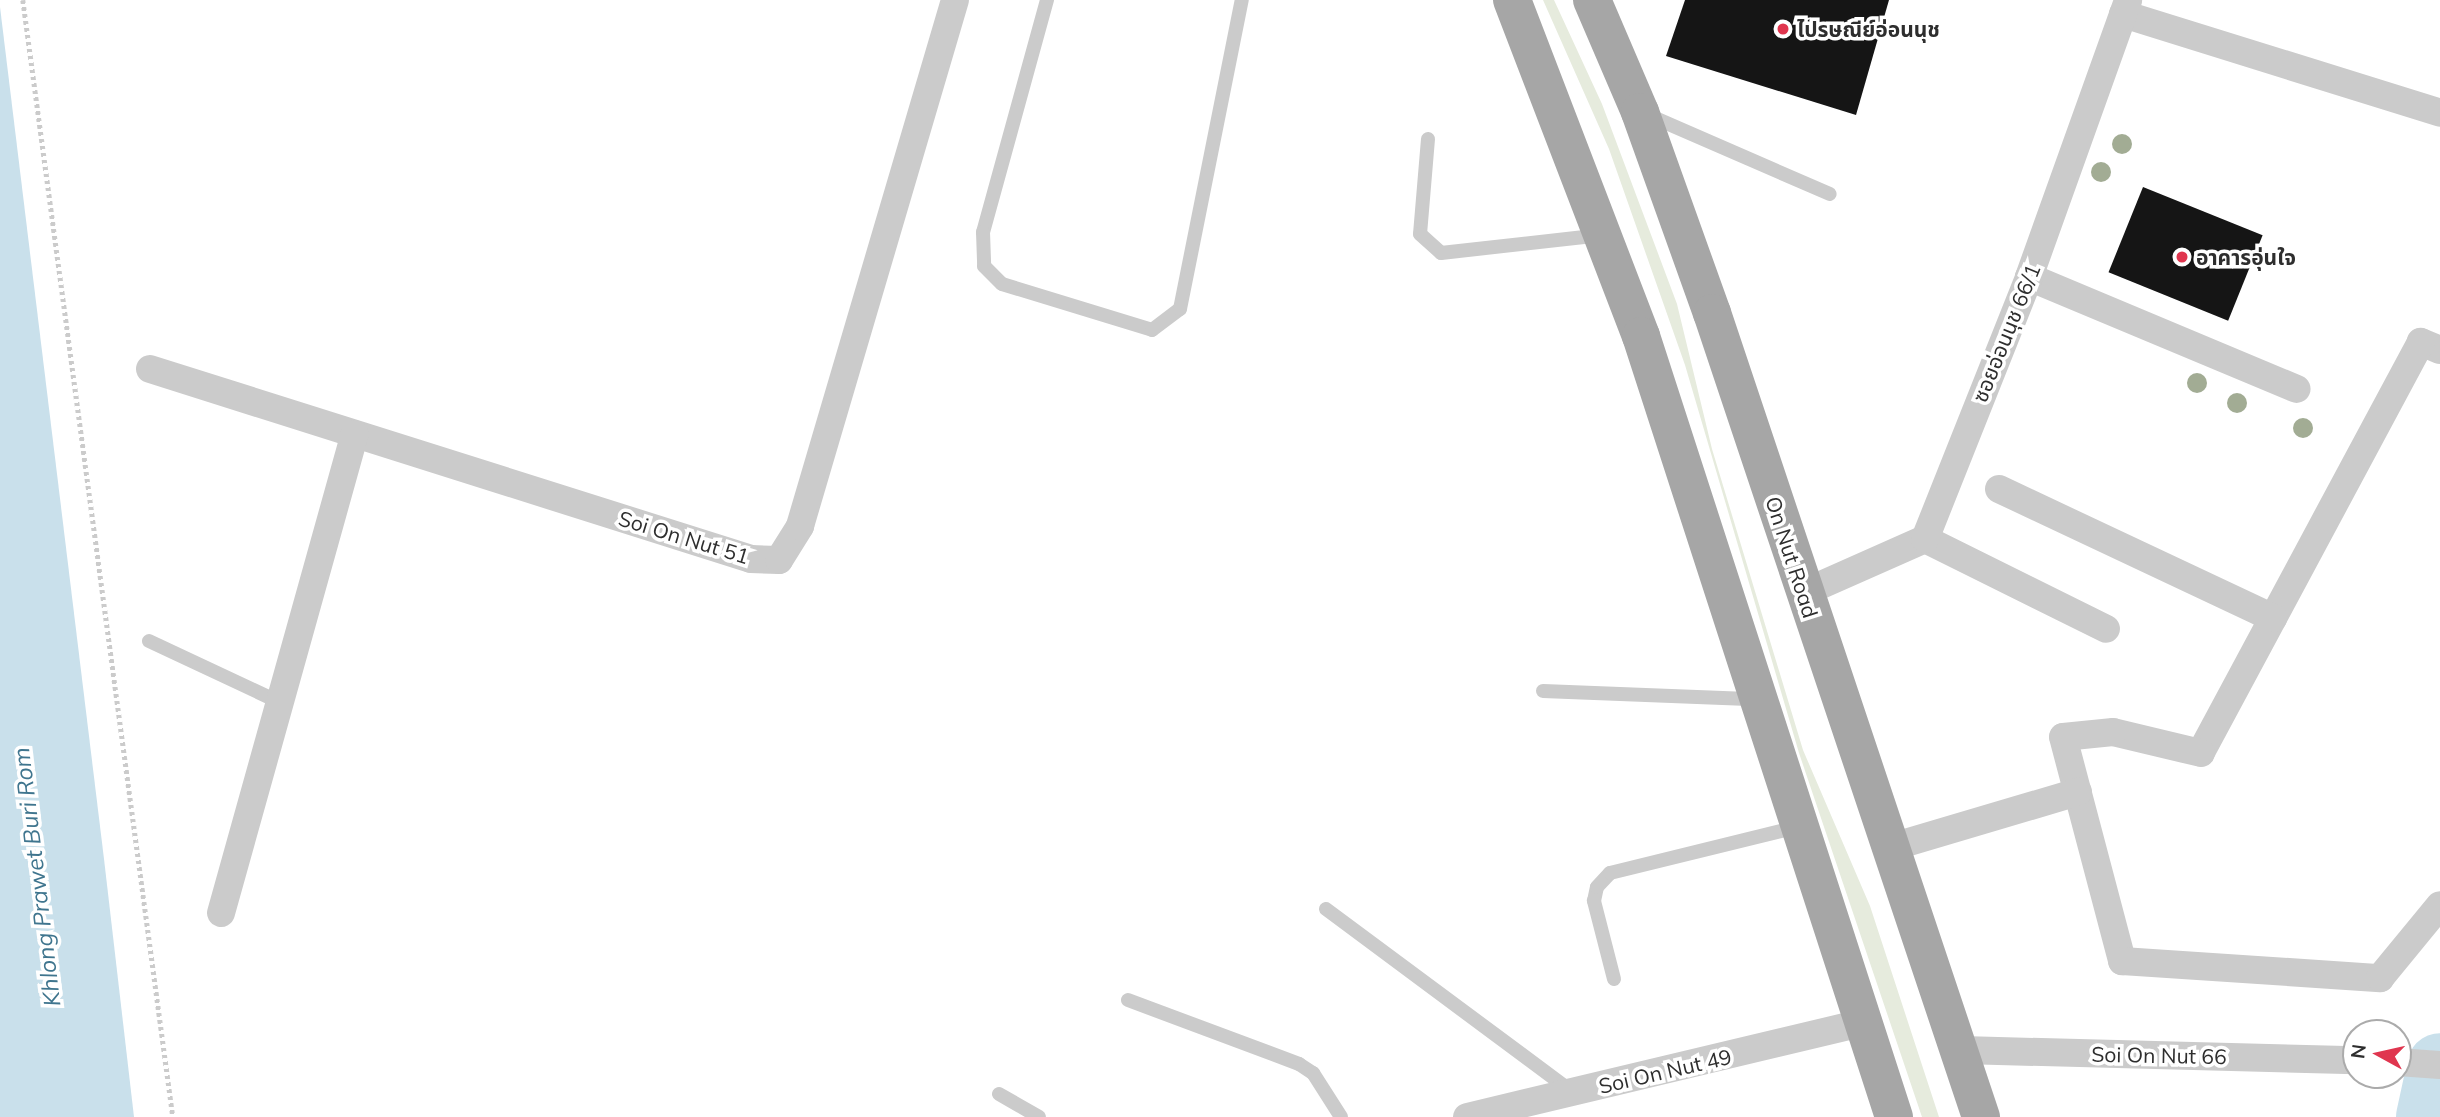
<!DOCTYPE html>
<meta charset="utf-8">
<style>
body{margin:0}
#map{position:relative;width:2440px;height:1117px;overflow:hidden;background:#fff;font-family:Mulish,"Noto Sans Thai",sans-serif}
div>[style]{position:absolute}
[style*='--x']{left:calc(var(--x)*1px);top:calc(var(--y)*1px);width:calc(var(--w)*1px);rotate:calc(var(--a)*1deg)}
.green>*{inset:0;background:#e6ebdd}
.water>*{inset:0;background:#c9e0eb}
.river>*{height:66px;margin:-33px;padding:0 33px;transform-origin:33px;border-radius:33px;background:#c9e0eb}
.building>*{inset:0;background:#151515;transform-origin:0 0}
.path>*{height:4.5px;margin-top:-2.25px;transform-origin:0;background:repeating-linear-gradient(90deg,#cbcbcb 0 3.5px,transparent 0 7px)}
.service>*{height:14px;margin:-7px;padding:0 7px;transform-origin:7px;border-radius:7px;background:#cbcbcb}
.minor>*{height:28px;margin:-14px;padding:0 14px;transform-origin:14px;border-radius:14px;background:#cbcbcb}
.primary>*{height:38px;margin:-19px;padding:0 19px;transform-origin:19px;border-radius:19px;background:#a6a6a6}
.trees>*{width:20px;height:20px;margin:-10px;border-radius:50%;background:#a2ac94}
.dots>*{width:19px;height:19px;translate:-50% -50%;box-sizing:border-box;border:4px solid #fff;border-radius:50%}
span{translate:-50% -50%;white-space:nowrap;text-align:center;line-height:1.15;-webkit-text-stroke:7px #fff;paint-order:stroke}
.poi-label{font-size:21px;color:#2e2e2e;font-weight:700}
.left{translate:0 -50%;text-align:left}
.street-label{font-size:21px;color:#2e2e2e}
.water-label{font-size:23px;color:#3f758e;font-style:italic}
.north{position:absolute;left:2342px;top:1019px;width:70px;height:70px;box-sizing:border-box;background:#fff;border:2px solid #ababab;border-radius:50%;rotate:278deg;font-size:19px;font-weight:700;line-height:28px;text-align:center;color:#2e2e2e}
.north::after{content:'';display:block;margin:auto;width:24px;height:32px;background:#e0364f;clip-path:polygon(50% 0,100% 100%,50% 72%,0 100%)}
</style>
<div id="map">
<div class="green">
<i style="clip-path:polygon(1543px 0,1554px 0,1602px 104px,1677px 304px,1712px 449px,1803px 750px,1870px 906px,1939px 1117px,1922px 1117px,1799px 753px,1685px 365px,1609px 149px)"></i>
</div>
<div class="water">
<i style="clip-path:polygon(0 7px,104px 859px,134px 1117px,0 1117px)"></i>
</div>
<div class="river">
<i style="--x:2429;--y:1117;--w:52;--a:-77.8"></i>
</div>
<div class="building">
<i style="clip-path:polygon(1685px 0,1889px 0,1856px 115px,1666px 56px)"></i>
<i style="left:2143px;top:187px;width:129px;height:92px;rotate:22deg"></i>
</div>
<div class="path">
<i style="--x:23;--y:0;--w:1127;--a:82.35"></i>
</div>
<div class="service">
<i style="--x:1047;--y:0;--w:241;--a:105.4"></i>
<i style="--x:983;--y:232;--w:34;--a:88"></i>
<i style="--x:984;--y:266;--w:25;--a:45"></i>
<i style="--x:1002;--y:284;--w:157;--a:17"></i>
<i style="--x:1152;--y:330;--w:35;--a:-37"></i>
<i style="--x:1180;--y:309;--w:315;--a:-78.7"></i>
<i style="--x:1648;--y:115;--w:198;--a:23.5"></i>
<i style="--x:1428;--y:139;--w:95;--a:94.8"></i>
<i style="--x:1420;--y:234;--w:28;--a:42"></i>
<i style="--x:1441;--y:253;--w:162;--a:-6.4"></i>
<i style="--x:149;--y:641;--w:144;--a:25.1"></i>
<i style="--x:1543;--y:691;--w:212;--a:2.2"></i>
<i style="--x:1326;--y:909;--w:307;--a:36.6"></i>
<i style="--x:1614;--y:979;--w:81;--a:-104.4"></i>
<i style="--x:1594;--y:901;--w:14;--a:-78"></i>
<i style="--x:1597;--y:887;--w:19;--a:-47"></i>
<i style="--x:1610;--y:873;--w:193;--a:-13.8"></i>
<i style="--x:1128;--y:1000;--w:183;--a:20.5"></i>
<i style="--x:1299;--y:1064;--w:17;--a:33"></i>
<i style="--x:1313;--y:1073;--w:52;--a:57.5"></i>
<i style="--x:999;--y:1094;--w:46;--a:29.9"></i>
</div>
<div class="minor">
<i style="--x:2123;--y:14;--w:332;--a:17.3"></i>
<i style="--x:2029;--y:277;--w:290;--a:22.7"></i>
<i style="--x:2440;--y:350;--w:21;--a:-157"></i>
<i style="--x:2421;--y:342;--w:466;--a:118.2"></i>
<i style="--x:2201;--y:753;--w:90;--a:-166.6"></i>
<i style="--x:2113;--y:732;--w:50;--a:174.3"></i>
<i style="--x:2063;--y:737;--w:232;--a:75.2"></i>
<i style="--x:2122;--y:961;--w:259;--a:3.8"></i>
<i style="--x:2380;--y:978;--w:94;--a:-50.6"></i>
<i style="--x:150;--y:369;--w:630;--a:17.54"></i>
<i style="--x:751;--y:559;--w:28;--a:2"></i>
<i style="--x:779;--y:560;--w:40;--a:-58"></i>
<i style="--x:800;--y:526;--w:548;--a:-73.58"></i>
<i style="--x:1999;--y:489;--w:303;--a:25.2"></i>
<i style="--x:1925;--y:539;--w:202;--a:26.4"></i>
<i style="--x:1803;--y:593;--w:133;--a:-23.9"></i>
<i style="--x:1925;--y:539;--w:282;--a:-68.3"></i>
<i style="--x:2029;--y:277;--w:294;--a:-70.3"></i>
<i style="--x:1892;--y:847;--w:194;--a:-16.5"></i>
<i style="--x:221;--y:913;--w:497;--a:-74.4"></i>
<i style="--x:1962;--y:1050;--w:394;--a:1.5"></i>
<i style="--x:2398;--y:1062;--w:42;--a:4.1"></i>
<i style="--x:1467;--y:1117;--w:406;--a:-13.4"></i>
</div>
<div class="primary">
<i style="--x:1512;--y:0;--w:360;--a:69"></i>
<i style="--x:1641;--y:336;--w:821;--a:72.05"></i>
<i style="--x:1592;--y:0;--w:122;--a:66.8"></i>
<i style="--x:1640;--y:112;--w:214;--a:70.3"></i>
<i style="--x:1712;--y:313;--w:848;--a:71.5"></i>
</div>
<div class="trees">
<i style="left:2122px;top:144px"></i>
<i style="left:2101px;top:172px"></i>
<i style="left:2197px;top:383px"></i>
<i style="left:2237px;top:403px"></i>
<i style="left:2303px;top:428px"></i>
</div>
<div class="dots">
<i style="left:1783px;top:29px;background:#e0364f"></i>
<i style="left:2182px;top:257px;background:#e0364f"></i>
</div>
<div class="poi-label">
<span class="left" style="left:1797px;top:29px">ไปรษณีย์อ่อนนุช</span>
<span class="left" style="left:2196px;top:257px">อาคารอุ่นใจ</span>
</div>
<div class="street-label">
<span style="left:2006px;top:333px;rotate:-68deg">ซอยอ่อนนุช 66/1</span>
<span style="left:684px;top:537px;rotate:17deg">Soi On Nut 51</span>
<span style="left:1792px;top:557px;rotate:72deg">On Nut Road</span>
<span style="left:2159px;top:1055px;rotate:1deg">Soi On Nut 66</span>
<span style="left:1665px;top:1071px;rotate:-13deg">Soi On Nut 49</span>
</div>
<div class="water-label">
<span style="left:37px;top:877px;rotate:-97deg">Khlong Prawet Buri Rom</span>
</div>
<div class="north">N</div>
</div>
